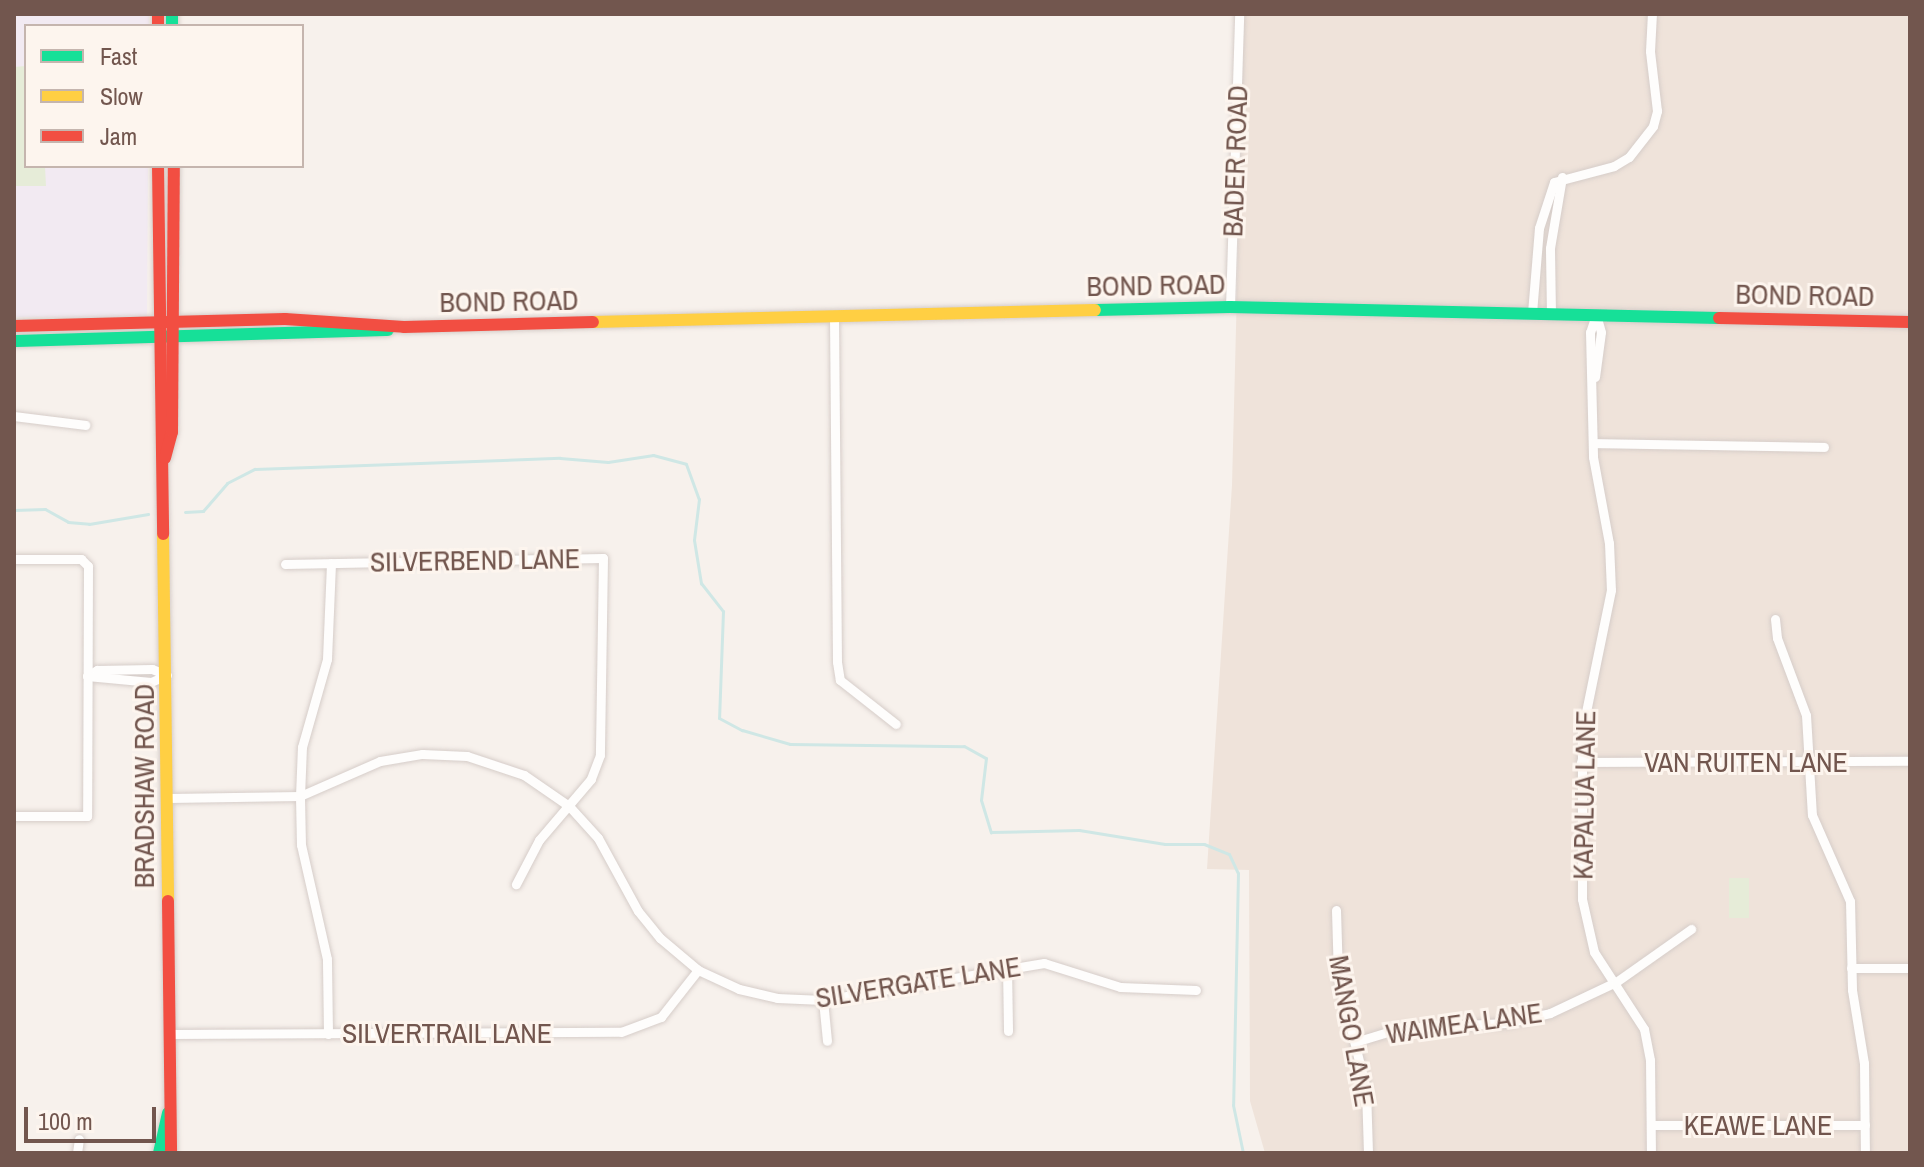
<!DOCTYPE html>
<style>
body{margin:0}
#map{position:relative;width:1924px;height:1167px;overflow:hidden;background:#f7f1ec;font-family:"Archivo Narrow",sans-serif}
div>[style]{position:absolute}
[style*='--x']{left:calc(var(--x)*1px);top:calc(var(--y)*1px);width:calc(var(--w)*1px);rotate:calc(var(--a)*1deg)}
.residential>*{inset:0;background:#efe3da}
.education>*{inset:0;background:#f2eaf2}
.green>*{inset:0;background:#e6ecd8;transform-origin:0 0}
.stream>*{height:3px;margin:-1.5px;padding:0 1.5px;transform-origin:1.5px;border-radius:1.5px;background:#cfe7e5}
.roads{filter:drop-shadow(0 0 2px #d6cdc9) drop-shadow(0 0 2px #d6cdc9)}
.street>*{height:9px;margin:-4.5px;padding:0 4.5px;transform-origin:4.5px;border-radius:4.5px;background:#fefdfc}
.fast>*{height:12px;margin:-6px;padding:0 6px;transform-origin:6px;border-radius:6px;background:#16e098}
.slow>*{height:12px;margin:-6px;padding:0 6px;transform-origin:6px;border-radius:6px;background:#ffcf43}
.jam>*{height:12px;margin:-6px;padding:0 6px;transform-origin:6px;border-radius:6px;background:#f24e42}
span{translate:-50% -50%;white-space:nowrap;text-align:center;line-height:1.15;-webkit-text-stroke:6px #fdf5ee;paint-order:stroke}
.street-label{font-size:28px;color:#72564e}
.frame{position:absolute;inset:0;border:16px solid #72564e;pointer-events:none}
.legend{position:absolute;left:24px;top:24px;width:280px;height:144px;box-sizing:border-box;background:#fdf5ee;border:2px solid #c5b5ae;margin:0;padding:10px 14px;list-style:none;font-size:24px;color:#72564e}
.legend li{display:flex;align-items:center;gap:16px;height:40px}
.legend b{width:40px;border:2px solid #c5b5ae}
.scale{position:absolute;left:24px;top:1107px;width:132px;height:36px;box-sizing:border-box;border:4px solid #72564e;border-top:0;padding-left:10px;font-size:24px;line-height:28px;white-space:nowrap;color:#72564e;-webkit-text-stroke:6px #fdf5ee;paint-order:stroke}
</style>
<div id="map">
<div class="residential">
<i style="clip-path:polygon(1244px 14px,1910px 14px,1910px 1153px,1265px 1153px,1250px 1101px,1249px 870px,1207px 869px,1232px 485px)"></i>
</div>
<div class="education">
<i style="clip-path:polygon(14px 14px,149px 14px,149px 26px,26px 26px,26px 166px,148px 166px,147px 318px,14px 317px)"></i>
</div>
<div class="green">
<i style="clip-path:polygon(26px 66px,26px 166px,45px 166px,46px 186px,14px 186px,14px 67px)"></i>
<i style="left:1729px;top:878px;width:20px;height:40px"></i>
</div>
<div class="stream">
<i style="--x:14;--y:510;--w:31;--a:-2"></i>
<i style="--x:45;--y:509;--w:26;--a:29"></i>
<i style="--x:68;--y:522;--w:21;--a:5"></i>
<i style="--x:89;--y:524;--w:60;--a:-9.6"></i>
<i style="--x:185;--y:512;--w:18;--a:-3"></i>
<i style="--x:203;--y:511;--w:37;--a:-49"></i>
<i style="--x:227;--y:483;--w:31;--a:-27"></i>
<i style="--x:255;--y:469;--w:305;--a:-2.1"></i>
<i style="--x:560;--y:458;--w:48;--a:4.8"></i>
<i style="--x:608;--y:462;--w:46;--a:-8.8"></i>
<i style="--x:653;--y:455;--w:34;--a:15"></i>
<i style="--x:686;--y:464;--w:37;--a:70"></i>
<i style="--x:699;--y:499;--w:41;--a:97"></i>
<i style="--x:694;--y:540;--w:44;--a:80.8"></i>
<i style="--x:701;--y:583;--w:36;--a:52"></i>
<i style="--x:723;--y:611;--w:107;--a:92.1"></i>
<i style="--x:719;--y:718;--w:26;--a:28"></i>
<i style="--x:742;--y:730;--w:50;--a:16.3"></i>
<i style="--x:790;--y:744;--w:174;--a:0.7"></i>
<i style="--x:964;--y:746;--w:25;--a:29"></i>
<i style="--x:986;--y:758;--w:42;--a:96.8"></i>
<i style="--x:981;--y:800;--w:34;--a:73"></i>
<i style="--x:991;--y:832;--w:88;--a:-1.3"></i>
<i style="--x:1079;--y:830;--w:87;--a:9.2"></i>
<i style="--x:1165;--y:844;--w:39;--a:0"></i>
<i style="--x:1204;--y:844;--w:27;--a:22"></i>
<i style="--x:1229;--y:854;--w:21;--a:65"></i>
<i style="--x:1238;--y:873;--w:232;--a:91.2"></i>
<i style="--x:1233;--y:1105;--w:49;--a:78.2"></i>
</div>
<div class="roads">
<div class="street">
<i style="--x:1230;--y:307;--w:293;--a:-88.2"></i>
<i style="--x:1532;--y:313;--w:85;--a:-85.3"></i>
<i style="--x:1539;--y:228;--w:48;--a:-71.9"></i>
<i style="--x:1554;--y:182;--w:62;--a:-14.9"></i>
<i style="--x:1614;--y:166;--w:17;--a:-31"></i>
<i style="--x:1629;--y:157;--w:39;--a:-52"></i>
<i style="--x:1653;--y:126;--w:16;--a:-75"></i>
<i style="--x:1657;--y:111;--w:60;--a:-96.7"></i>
<i style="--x:1650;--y:51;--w:37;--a:-87"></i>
<i style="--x:1551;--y:314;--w:66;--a:-90.9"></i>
<i style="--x:1550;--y:248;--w:72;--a:-80.4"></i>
<i style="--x:1596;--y:315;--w:18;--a:109"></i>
<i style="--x:1590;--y:332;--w:125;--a:88.6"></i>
<i style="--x:1593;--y:457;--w:87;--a:79.5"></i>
<i style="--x:1609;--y:543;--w:47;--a:87.6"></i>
<i style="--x:1611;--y:590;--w:144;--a:101.6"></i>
<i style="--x:1582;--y:731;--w:168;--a:90"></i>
<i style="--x:1582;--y:899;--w:54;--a:77.2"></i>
<i style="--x:1594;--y:952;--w:92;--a:57"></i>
<i style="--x:1644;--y:1029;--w:32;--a:79"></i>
<i style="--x:1650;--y:1060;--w:93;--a:89.4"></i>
<i style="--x:834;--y:317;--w:345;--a:89.5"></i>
<i style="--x:837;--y:662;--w:18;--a:81"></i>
<i style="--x:840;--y:680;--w:71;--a:38.2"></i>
<i style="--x:1595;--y:377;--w:45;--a:-82.4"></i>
<i style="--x:1601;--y:332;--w:18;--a:-106"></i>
<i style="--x:14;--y:416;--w:72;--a:7.2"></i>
<i style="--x:1593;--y:443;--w:231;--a:1"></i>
<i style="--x:14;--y:559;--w:67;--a:0"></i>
<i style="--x:81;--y:559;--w:10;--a:45"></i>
<i style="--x:88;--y:566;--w:250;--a:90.2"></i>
<i style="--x:87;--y:816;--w:73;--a:180"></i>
<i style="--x:285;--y:564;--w:318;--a:-1.1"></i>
<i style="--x:603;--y:558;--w:197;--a:90.9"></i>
<i style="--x:600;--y:755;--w:26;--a:111"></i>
<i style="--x:591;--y:779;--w:80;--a:130.4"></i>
<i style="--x:539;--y:840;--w:50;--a:117.6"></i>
<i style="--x:1775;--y:619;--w:19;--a:84"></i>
<i style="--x:1777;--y:638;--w:82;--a:69.4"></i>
<i style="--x:1806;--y:715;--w:100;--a:86.6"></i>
<i style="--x:1812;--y:815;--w:94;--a:66.2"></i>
<i style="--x:1850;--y:901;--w:89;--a:88.7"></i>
<i style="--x:1852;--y:990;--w:74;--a:80.7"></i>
<i style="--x:1864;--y:1063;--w:90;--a:89.4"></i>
<i style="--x:87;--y:676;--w:12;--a:-31"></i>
<i style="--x:97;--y:670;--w:55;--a:-1"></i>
<i style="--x:152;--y:669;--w:16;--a:22"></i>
<i style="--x:87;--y:676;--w:64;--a:5.4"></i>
<i style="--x:151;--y:682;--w:17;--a:-24"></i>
<i style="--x:1581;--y:762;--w:329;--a:-0.2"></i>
<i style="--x:169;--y:798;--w:131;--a:-0.9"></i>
<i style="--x:300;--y:796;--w:87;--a:-23.6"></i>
<i style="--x:380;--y:761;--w:43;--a:-9.5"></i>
<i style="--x:422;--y:754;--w:45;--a:2.5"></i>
<i style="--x:467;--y:756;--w:60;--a:18.4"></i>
<i style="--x:524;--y:775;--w:55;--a:34.6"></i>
<i style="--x:569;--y:806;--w:43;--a:47.8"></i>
<i style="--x:598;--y:838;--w:83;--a:61.3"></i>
<i style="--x:638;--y:911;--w:35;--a:51"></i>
<i style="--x:660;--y:938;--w:50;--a:40.1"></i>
<i style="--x:698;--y:970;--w:45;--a:24.9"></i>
<i style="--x:739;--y:989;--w:39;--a:13"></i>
<i style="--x:777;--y:998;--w:46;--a:2.5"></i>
<i style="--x:823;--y:1000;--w:224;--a:-9.5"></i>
<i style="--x:1044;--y:963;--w:80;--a:17.5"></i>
<i style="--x:1120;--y:987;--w:76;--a:2.3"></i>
<i style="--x:1336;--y:910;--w:66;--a:88.3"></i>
<i style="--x:1338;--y:976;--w:116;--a:76.1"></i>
<i style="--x:1366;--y:1089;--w:64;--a:88.2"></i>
<i style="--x:1007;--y:966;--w:65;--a:89.1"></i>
<i style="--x:1851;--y:968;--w:59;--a:0"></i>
<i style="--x:823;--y:1000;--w:41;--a:84.4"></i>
<i style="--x:168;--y:1034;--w:453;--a:-0.3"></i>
<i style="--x:621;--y:1032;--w:43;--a:-20.6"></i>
<i style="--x:661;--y:1017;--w:60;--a:-51.8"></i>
<i style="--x:328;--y:1034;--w:75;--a:-90.8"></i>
<i style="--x:327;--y:959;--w:117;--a:-102.8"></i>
<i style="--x:301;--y:845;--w:49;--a:-91.2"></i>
<i style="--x:300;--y:796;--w:49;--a:-87.7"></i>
<i style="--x:302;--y:747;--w:91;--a:-74.1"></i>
<i style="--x:327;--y:659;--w:96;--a:-87.6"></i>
<i style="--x:1355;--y:1042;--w:48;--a:-16.9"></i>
<i style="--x:1401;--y:1028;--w:105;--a:-2.7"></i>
<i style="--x:1506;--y:1023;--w:45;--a:-12.8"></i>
<i style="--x:1550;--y:1013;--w:73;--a:-25.2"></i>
<i style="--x:1616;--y:982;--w:92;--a:-35.2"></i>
<i style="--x:1651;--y:1125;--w:214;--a:0"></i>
<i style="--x:77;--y:1153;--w:14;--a:-82"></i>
</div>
<div class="fast">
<i style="--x:172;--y:14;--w:12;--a:90"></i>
<i style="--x:1095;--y:310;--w:135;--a:-1.3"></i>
<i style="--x:1230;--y:307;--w:489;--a:1.3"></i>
<i style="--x:14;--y:341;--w:374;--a:-1.7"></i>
<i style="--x:159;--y:1153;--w:41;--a:-77.3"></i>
</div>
<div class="slow">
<i style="--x:593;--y:322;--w:502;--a:-1.37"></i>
<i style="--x:163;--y:534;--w:367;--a:89.2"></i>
</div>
<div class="jam">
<i style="--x:158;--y:14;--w:12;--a:90"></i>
<i style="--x:158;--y:166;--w:368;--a:89.2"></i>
<i style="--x:1719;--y:318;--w:191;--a:1.2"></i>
<i style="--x:14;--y:326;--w:271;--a:-1.5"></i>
<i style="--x:285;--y:319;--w:119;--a:3.8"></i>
<i style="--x:404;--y:327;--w:189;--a:-1.5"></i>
<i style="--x:165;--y:458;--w:27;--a:-75"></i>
<i style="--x:172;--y:432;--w:266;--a:-89.6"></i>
<i style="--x:168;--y:901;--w:252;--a:89.3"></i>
</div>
</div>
<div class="street-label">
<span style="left:1235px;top:161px;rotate:-88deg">BADER ROAD</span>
<span style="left:1156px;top:285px;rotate:-1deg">BOND ROAD</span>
<span style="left:1805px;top:295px;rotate:1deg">BOND ROAD</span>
<span style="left:509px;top:301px;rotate:-1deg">BOND ROAD</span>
<span style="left:475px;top:560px;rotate:-1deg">SILVERBEND LANE</span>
<span style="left:1746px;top:762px">VAN RUITEN LANE</span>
<span style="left:144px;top:786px;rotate:-90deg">BRADSHAW ROAD</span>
<span style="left:1584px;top:795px;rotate:-89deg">KAPALUA LANE</span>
<span style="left:918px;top:982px;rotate:-9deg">SILVERGATE LANE</span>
<span style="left:1464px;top:1023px;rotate:-8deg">WAIMEA LANE</span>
<span style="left:1352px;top:1031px;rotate:80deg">MANGO LANE</span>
<span style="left:447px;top:1033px">SILVERTRAIL LANE</span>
<span style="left:1758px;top:1125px">KEAWE LANE</span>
</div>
<div class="frame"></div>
<ul class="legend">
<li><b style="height:10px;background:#16e098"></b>Fast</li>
<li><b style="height:10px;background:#ffcf43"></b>Slow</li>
<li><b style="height:10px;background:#f24e42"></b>Jam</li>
</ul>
<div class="scale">100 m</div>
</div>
